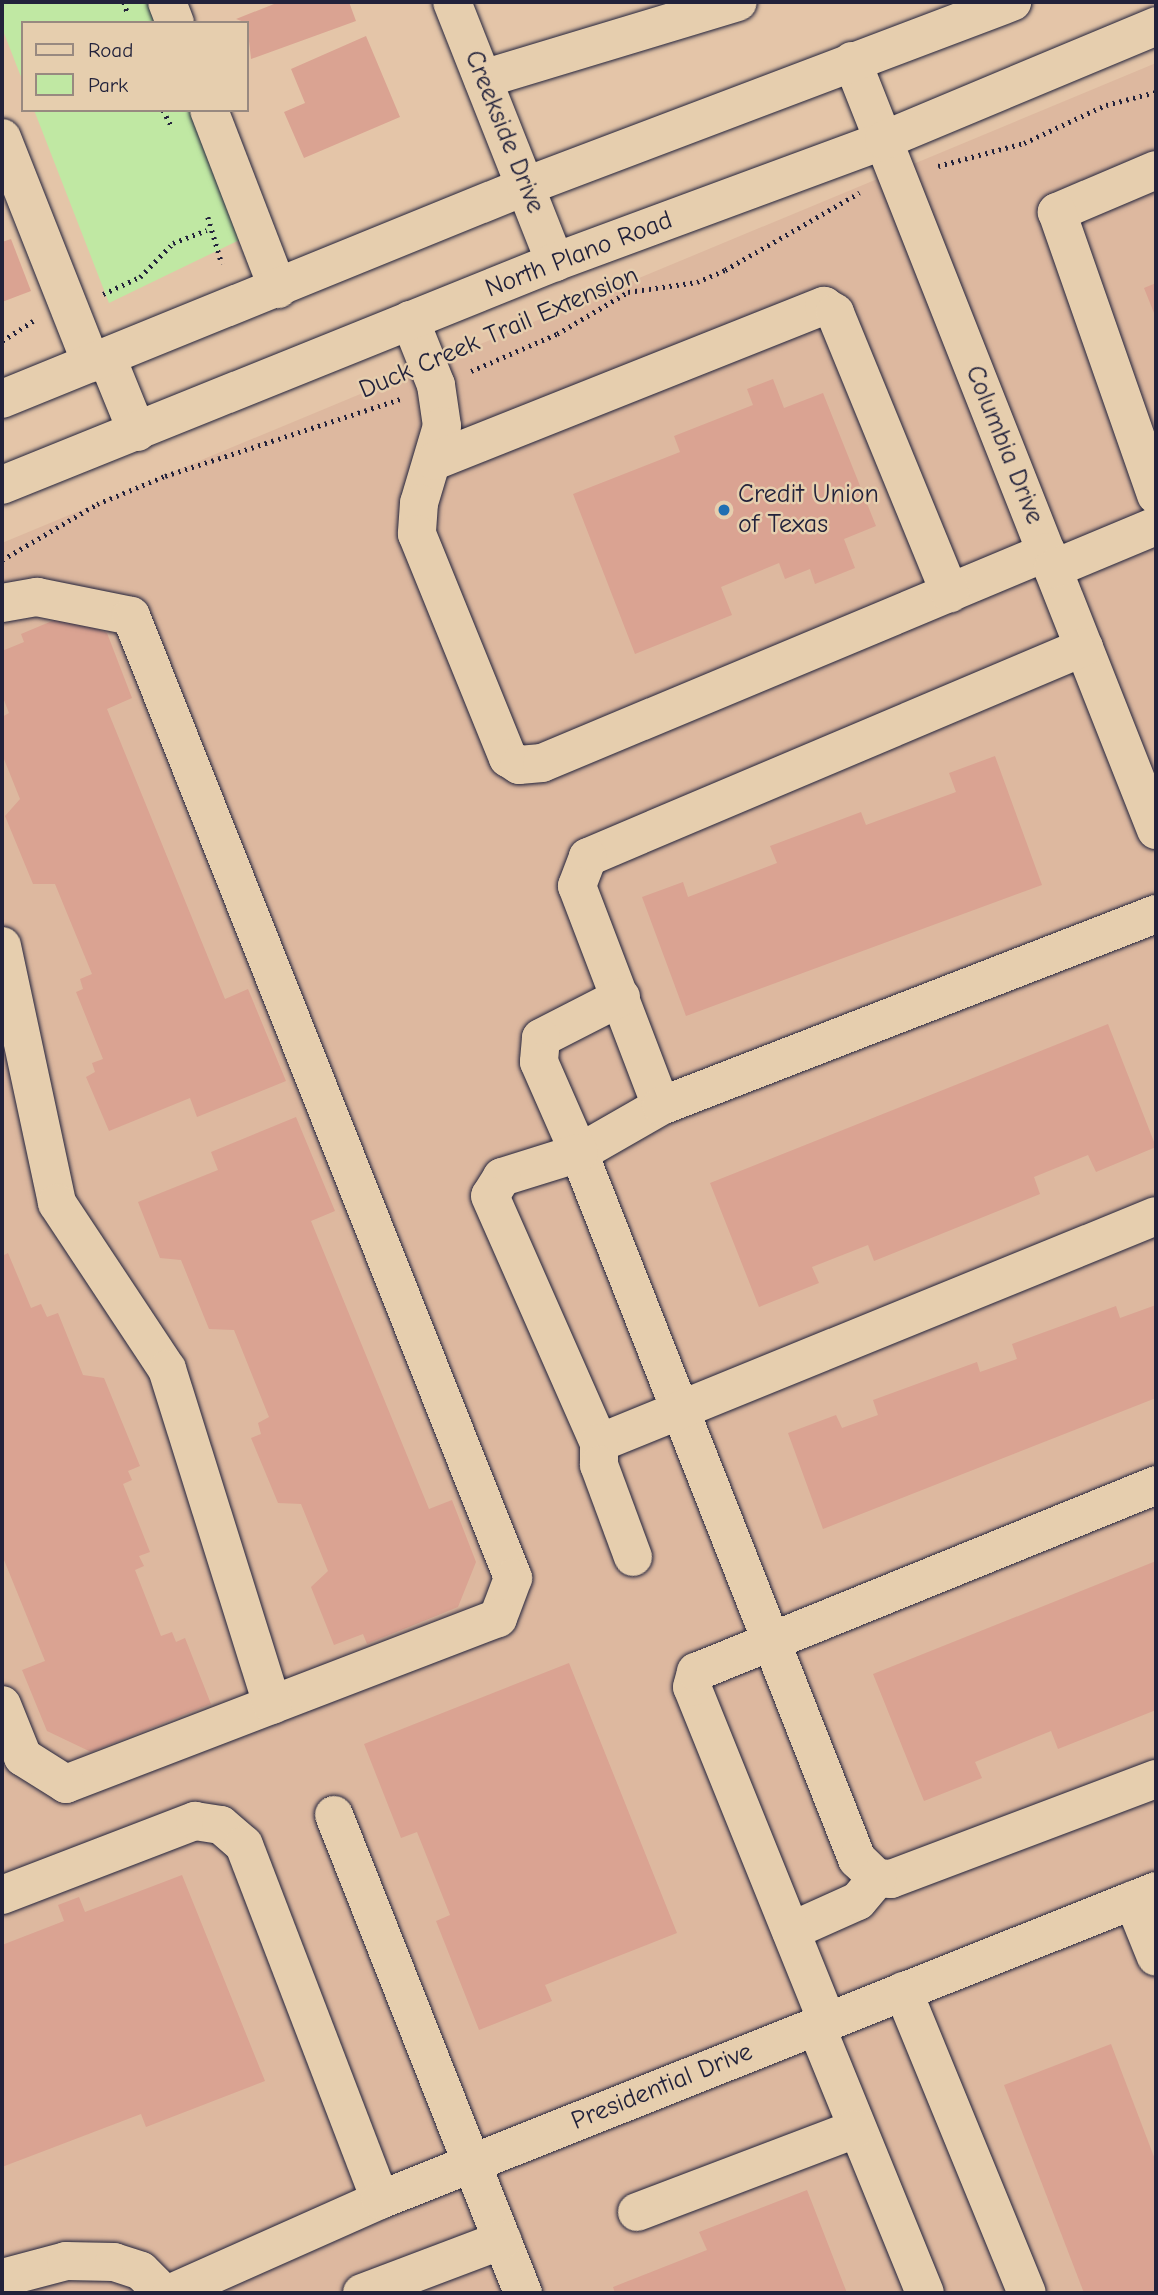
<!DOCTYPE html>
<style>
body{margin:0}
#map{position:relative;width:1158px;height:2295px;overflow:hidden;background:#e4c5a8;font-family:"Comic Neue",sans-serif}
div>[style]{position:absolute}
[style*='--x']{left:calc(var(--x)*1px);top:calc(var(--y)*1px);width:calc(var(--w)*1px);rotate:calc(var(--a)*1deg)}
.built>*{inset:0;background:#ddb89f}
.green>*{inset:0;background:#c0e8a3}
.building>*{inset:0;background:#daa392}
.path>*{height:4.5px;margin-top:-2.25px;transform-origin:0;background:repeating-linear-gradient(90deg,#22223b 0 2px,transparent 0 7px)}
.roads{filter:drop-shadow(0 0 2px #22223b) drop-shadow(0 0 2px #22223b)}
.minor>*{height:38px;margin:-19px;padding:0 19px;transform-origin:19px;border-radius:19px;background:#e6ceae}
.major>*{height:38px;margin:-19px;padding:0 19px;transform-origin:19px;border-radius:19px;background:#e6ceae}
.dots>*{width:19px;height:19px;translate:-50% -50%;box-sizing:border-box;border:4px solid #e6ceae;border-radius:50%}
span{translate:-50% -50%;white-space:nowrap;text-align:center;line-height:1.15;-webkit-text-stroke:5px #e6ceae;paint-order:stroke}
.street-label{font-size:26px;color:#22223b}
.poi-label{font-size:26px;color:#22223b}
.left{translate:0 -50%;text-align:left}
.frame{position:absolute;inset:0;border:4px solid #22223b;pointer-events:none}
.legend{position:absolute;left:21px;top:21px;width:228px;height:91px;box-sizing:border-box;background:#e6ceae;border:2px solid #988980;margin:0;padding:9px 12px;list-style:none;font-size:21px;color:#22223b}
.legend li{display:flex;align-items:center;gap:14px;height:35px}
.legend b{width:35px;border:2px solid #988980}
</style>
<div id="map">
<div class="built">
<i style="clip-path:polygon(1156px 63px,1156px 2293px,2px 2293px,2px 543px)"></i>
</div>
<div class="green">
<i style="clip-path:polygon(2px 2px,175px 2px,183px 23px,23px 23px,23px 82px,2px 28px)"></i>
<i style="clip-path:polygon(34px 110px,217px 110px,262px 229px,109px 303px)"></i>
</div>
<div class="building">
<i style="clip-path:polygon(279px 2px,349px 2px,356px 21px,251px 59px,247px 23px,236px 19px)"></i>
<i style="clip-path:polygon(366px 36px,400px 117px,304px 158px,284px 112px,305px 103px,291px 69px)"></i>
<i style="clip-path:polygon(11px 239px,31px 291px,2px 302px,2px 242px)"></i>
<i style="clip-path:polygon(1156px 283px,1156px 318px,1144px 288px)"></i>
<i style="clip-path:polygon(773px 379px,784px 408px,823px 393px,876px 526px,844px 539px,855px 568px,815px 584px,810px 569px,785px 579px,779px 563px,721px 587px,732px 615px,635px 654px,573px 494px,680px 452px,674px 436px,753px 405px,747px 389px)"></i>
<i style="clip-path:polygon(64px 616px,107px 633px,132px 698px,107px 709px,225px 999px,248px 989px,286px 1081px,197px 1117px,190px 1098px,109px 1131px,86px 1077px,95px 1072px,92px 1063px,103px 1059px,76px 992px,83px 989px,80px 979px,92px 974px,55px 884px,33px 884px,5px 816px,20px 799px,2px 754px,2px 717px,9px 713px,2px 695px,2px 651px,24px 642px,21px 634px)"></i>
<i style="clip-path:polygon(995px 756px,1042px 885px,686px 1016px,642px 897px,683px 882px,688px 897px,777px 863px,770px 846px,861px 812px,866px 825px,956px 792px,949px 773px)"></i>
<i style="clip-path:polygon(1108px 1024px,1156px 1147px,1096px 1172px,1088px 1155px,1034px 1177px,1040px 1194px,874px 1261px,868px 1245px,812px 1267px,819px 1283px,759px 1307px,710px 1183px)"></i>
<i style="clip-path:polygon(296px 1117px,335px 1211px,311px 1221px,429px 1509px,452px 1500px,476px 1562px,458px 1607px,367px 1644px,363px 1634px,334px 1645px,311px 1587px,328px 1571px,301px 1504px,278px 1503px,251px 1438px,261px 1434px,258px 1423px,269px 1417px,234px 1330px,209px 1329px,181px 1260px,160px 1258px,138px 1202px,218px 1170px,211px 1152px)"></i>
<i style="clip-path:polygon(8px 1253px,31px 1308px,41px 1304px,47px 1317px,58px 1313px,83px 1375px,104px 1378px,140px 1466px,128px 1471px,132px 1480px,123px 1484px,150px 1552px,139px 1556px,144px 1566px,135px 1570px,161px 1636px,172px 1632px,176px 1642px,185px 1638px,211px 1704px,91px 1752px,47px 1731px,22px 1670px,45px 1661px,2px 1555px,2px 1256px)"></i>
<i style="clip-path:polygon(1156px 1305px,1156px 1398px,823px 1529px,788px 1433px,836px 1415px,842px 1428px,878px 1415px,873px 1400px,977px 1362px,980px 1372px,1017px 1359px,1012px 1344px,1116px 1306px,1120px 1318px)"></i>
<i style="clip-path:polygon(1156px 1561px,1156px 1710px,1058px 1749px,1051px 1731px,975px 1762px,982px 1778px,924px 1801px,873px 1674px)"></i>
<i style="clip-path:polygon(569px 1663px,677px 1933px,545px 1985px,552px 2001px,479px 2030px,436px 1921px,450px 1915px,417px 1832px,401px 1838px,364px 1744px)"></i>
<i style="clip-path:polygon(182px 1875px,265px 2081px,146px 2127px,141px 2114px,2px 2167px,2px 1945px,64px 1921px,58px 1905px,79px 1897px,85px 1912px)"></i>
<i style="clip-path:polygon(1111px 2044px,1156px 2162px,1156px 2293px,1084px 2293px,1004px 2085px)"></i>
<i style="clip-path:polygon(807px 2190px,847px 2293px,615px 2293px,613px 2287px,707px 2250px,699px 2232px)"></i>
</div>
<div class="path">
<i style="--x:124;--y:2;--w:13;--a:72"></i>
<i style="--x:163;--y:110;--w:17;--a:62"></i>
<i style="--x:938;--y:166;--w:89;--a:-15"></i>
<i style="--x:1024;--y:143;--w:90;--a:-24.9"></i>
<i style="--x:1106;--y:105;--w:52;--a:-14.6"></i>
<i style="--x:208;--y:217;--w:49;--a:73.4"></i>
<i style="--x:103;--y:294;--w:41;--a:-24.7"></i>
<i style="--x:140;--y:277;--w:47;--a:-45.9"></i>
<i style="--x:173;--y:243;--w:36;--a:-21"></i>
<i style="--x:2;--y:341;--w:37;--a:-33"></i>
<i style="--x:471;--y:371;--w:94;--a:-23.3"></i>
<i style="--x:557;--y:334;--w:82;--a:-30.6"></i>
<i style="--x:628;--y:292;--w:70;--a:-8.2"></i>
<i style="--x:697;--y:282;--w:30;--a:-23"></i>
<i style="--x:725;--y:270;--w:155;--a:-29.9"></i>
<i style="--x:2;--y:560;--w:110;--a:-30.5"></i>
<i style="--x:97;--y:504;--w:74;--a:-22.4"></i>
<i style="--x:165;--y:476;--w:248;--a:-18.1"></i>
</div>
<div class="roads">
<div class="minor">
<i style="--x:167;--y:2;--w:22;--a:69"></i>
<i style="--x:452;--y:2;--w:280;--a:68.4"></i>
<i style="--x:852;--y:61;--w:827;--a:68.43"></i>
<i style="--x:483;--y:79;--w:266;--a:-16.8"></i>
<i style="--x:209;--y:110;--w:192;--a:68.9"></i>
<i style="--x:2;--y:138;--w:242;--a:68.4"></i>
<i style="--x:1156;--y:170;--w:108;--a:157"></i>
<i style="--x:1057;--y:212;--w:300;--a:70.7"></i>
<i style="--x:410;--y:320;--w:70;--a:68.2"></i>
<i style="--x:436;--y:385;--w:41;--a:81.7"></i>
<i style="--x:442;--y:426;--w:80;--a:106.6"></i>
<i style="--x:419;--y:503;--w:31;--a:94"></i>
<i style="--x:417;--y:534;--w:242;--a:67.9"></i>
<i style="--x:508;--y:758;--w:13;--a:32"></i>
<i style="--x:519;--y:765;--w:23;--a:-5"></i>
<i style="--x:542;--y:763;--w:547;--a:-22.68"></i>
<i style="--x:434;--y:461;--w:420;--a:-21.7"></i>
<i style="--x:824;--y:306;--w:13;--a:32"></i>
<i style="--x:835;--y:313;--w:303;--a:67.7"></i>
<i style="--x:1053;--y:569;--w:112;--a:-22.7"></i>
<i style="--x:2;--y:603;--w:36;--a:-10"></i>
<i style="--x:37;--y:597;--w:96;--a:11.4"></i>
<i style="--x:131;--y:616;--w:1035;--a:68.34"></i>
<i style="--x:513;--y:1578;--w:43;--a:110.6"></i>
<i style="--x:498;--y:1618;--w:463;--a:159"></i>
<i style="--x:66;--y:1784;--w:51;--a:-147.9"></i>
<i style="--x:23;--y:1757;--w:56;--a:-112"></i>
<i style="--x:1084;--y:647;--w:539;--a:157.05"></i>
<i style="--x:588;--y:857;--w:31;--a:111"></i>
<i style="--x:577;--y:886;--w:235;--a:69.1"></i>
<i style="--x:661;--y:1106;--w:95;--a:150.2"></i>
<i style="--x:579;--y:1153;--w:759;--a:68.51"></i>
<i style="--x:857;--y:1859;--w:28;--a:44"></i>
<i style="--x:877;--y:1878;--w:14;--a:4"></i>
<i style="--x:891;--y:1879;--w:283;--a:-20.7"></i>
<i style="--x:2;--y:946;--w:263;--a:77.9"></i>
<i style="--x:57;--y:1203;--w:199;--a:56.5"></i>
<i style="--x:167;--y:1369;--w:352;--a:72.6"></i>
<i style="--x:621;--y:997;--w:90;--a:152.9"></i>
<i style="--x:541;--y:1038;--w:24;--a:95"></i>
<i style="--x:539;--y:1062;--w:99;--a:66.3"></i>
<i style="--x:579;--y:1153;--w:81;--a:162.7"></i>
<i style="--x:502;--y:1177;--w:22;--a:122"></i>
<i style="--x:490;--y:1196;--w:270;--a:66.2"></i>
<i style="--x:599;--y:1443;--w:601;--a:-22.17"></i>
<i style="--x:661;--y:1106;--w:531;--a:-21.2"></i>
<i style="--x:599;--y:1443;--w:22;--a:90"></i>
<i style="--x:599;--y:1465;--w:98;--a:69.7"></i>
<i style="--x:334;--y:1815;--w:514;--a:68.43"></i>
<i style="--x:2;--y:1895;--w:207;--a:-21"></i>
<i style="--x:195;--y:1821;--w:26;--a:9"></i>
<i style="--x:221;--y:1825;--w:30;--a:41"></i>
<i style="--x:244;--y:1845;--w:380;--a:69"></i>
<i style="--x:1133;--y:1900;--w:61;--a:68"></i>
<i style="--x:791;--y:1931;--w:73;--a:-24.1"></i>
<i style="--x:858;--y:1901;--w:30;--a:-50"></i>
<i style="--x:903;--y:1991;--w:326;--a:67.7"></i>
<i style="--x:827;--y:2021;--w:360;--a:-112"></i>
<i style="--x:692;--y:1687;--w:16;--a:-75"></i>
<i style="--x:696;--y:1672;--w:497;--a:-22.1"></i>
<i style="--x:816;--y:2026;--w:288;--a:67.8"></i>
<i style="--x:637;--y:2212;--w:233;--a:-20.8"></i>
<i style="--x:2;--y:2278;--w:66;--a:-14.9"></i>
<i style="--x:66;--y:2261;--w:48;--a:1.2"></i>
<i style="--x:114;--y:2262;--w:28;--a:18"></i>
<i style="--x:141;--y:2271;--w:31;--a:45"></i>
<i style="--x:171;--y:2293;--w:229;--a:-24"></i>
<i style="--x:380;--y:2200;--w:835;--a:-21.71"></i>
<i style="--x:362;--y:2293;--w:150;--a:-20.7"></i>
</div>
<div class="major">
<i style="--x:107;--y:358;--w:80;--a:67.9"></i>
<i style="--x:2;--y:399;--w:566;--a:-22.12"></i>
<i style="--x:526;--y:186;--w:520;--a:-20.74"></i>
<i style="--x:2;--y:485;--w:596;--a:-21.96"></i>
<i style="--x:555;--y:262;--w:351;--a:-20.3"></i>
<i style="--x:884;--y:140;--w:295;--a:-22.7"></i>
</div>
</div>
<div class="dots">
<i style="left:724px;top:510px;background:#1f6fb2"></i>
</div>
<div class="street-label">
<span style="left:504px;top:132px;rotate:68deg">Creekside Drive</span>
<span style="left:579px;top:255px;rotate:-21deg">North Plano Road</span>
<span style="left:499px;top:333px;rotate:-23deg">Duck Creek Trail Extension</span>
<span style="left:1004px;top:445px;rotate:68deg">Columbia Drive</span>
<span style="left:662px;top:2087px;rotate:-22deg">Presidential Drive</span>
</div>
<div class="poi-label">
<span class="left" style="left:738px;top:510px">Credit Union<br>of Texas</span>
</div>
<div class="frame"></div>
<ul class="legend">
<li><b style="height:9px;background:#e6ceae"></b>Road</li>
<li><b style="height:19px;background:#c0e8a3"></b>Park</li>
</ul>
</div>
